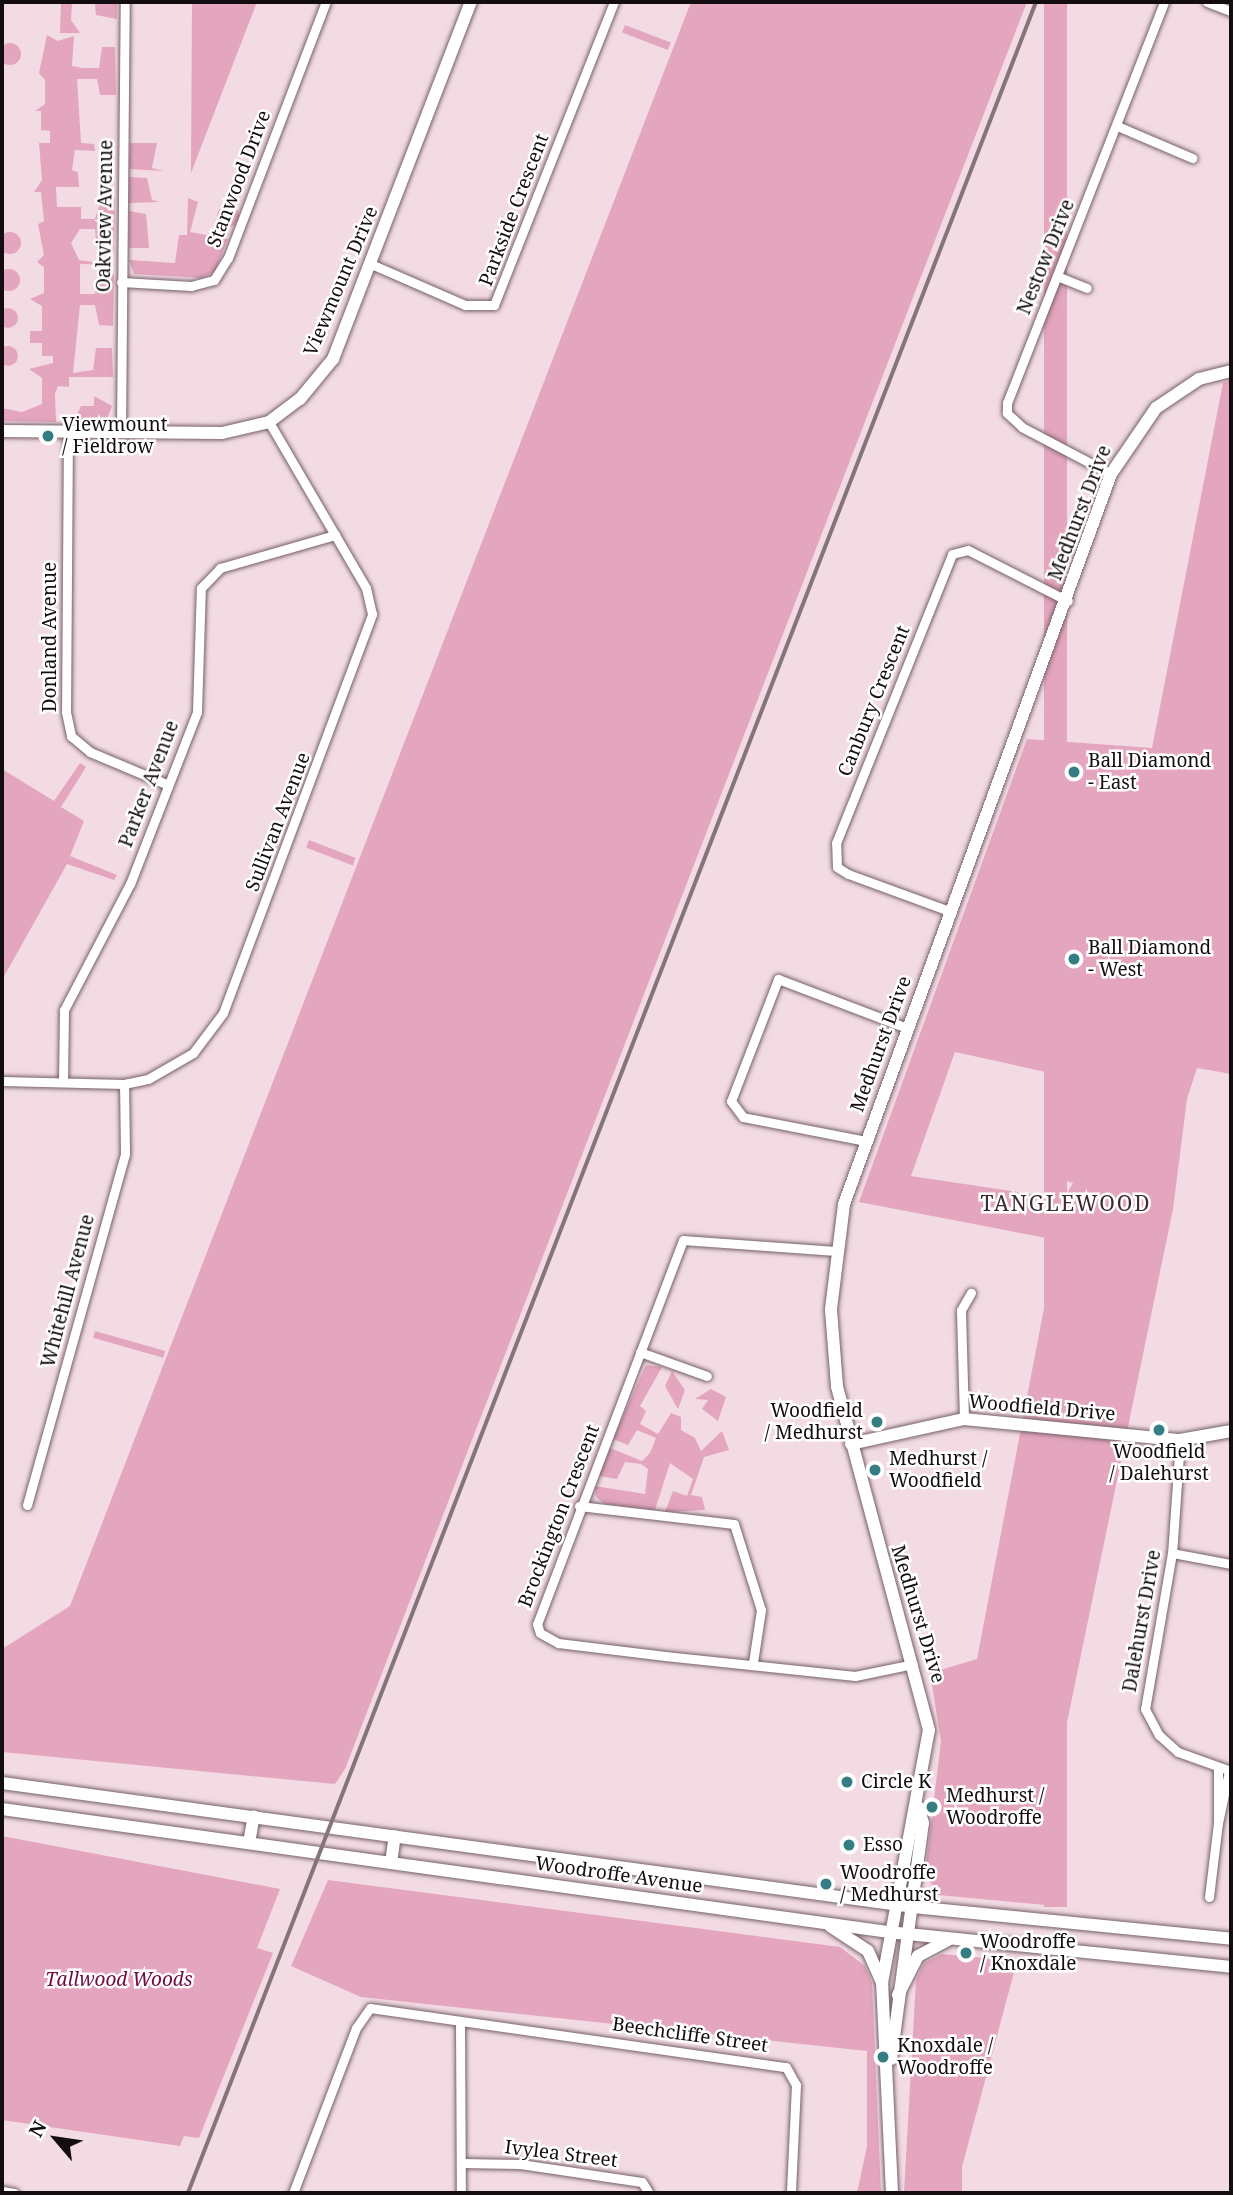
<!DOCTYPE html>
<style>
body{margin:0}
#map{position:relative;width:1233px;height:2195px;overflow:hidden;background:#f3dbe4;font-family:"Noto Serif",serif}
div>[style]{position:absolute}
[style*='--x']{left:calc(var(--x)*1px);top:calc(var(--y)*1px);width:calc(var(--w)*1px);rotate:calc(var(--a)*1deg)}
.green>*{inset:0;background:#e4a5be;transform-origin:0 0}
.round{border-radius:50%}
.roads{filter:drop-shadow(0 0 2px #756169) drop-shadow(0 0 2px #756169)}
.minor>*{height:9px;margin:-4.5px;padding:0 4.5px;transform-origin:4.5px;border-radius:4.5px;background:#fff}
.tertiary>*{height:12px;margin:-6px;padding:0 6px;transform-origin:6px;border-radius:6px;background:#fff}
.secondary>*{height:12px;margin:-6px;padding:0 6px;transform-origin:6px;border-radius:6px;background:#fff}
.rail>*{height:3.5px;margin:-1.75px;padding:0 1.75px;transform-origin:1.75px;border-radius:1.75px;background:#85757b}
.dots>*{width:19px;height:19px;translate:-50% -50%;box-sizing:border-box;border:4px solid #fff;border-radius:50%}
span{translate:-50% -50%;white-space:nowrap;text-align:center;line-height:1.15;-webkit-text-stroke:5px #fff;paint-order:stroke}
.street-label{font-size:19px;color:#140d10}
.poi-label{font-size:19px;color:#140d10}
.left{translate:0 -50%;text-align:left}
.right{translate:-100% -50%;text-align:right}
.park-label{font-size:19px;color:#720a45;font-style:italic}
.neighbourhood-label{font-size:21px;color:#3c2a31;letter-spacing:2px}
.frame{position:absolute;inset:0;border:4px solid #140d10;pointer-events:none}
.north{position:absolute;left:21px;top:2104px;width:70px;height:70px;-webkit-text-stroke:5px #fff;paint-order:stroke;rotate:299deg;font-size:19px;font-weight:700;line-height:28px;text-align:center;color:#140d10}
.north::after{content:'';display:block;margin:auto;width:24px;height:32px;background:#140d10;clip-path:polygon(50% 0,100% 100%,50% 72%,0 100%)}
</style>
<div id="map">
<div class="green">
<i style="clip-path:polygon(61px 2px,117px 2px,117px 19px,96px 15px,95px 4px,72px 3px,71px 20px,80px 33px,60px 33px)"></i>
<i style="clip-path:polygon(192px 2px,257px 2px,191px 173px)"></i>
<i style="clip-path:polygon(691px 2px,1027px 2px,345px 1769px,335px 1784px,2px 1752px,2px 1649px,70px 1606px)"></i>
<i style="left:1044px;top:2px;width:23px;height:1905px"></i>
<i style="left:625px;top:25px;width:49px;height:8px;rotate:21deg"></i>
<i style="clip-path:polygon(47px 35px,58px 41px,74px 36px,72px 66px,82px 68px,99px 68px,102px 47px,115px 47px,116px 95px,100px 95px,97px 79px,77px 79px,81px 143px,94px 144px,95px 151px,75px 150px,72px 170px,78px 172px,79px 187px,56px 187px,57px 207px,81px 207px,81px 219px,95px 219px,102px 197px,115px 198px,114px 253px,97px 252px,95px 229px,80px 229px,71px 243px,79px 260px,114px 265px,80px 264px,80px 294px,95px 294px,98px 273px,114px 274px,113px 326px,99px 325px,95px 305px,80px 305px,73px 373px,93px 370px,96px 348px,112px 348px,113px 377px,69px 377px,69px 387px,58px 386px,55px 394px,56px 422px,2px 421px,2px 408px,22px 412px,42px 404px,42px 378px,29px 369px,53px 363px,53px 356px,42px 356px,42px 343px,30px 343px,30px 331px,42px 331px,42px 306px,30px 299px,44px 293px,44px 267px,37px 262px,44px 255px,38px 224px,44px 221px,41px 192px,34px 192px,42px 180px,39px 143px,50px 143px,50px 131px,41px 130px,41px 111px,35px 111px,45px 104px,45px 80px,39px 73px)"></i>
<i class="round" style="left:-1px;top:43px;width:22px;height:22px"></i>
<i style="clip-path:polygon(130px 143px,157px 143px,152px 168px,164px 171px,129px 169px)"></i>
<i style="clip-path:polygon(129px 177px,147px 178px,152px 200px,160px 202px,129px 203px)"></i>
<i style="clip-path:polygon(188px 198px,198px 202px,190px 232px,228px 239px,215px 271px,202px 278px,134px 274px,129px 260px,175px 263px,179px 235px,187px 235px)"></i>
<i class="round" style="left:217px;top:205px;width:22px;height:22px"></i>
<i style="clip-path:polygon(129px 211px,146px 214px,149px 248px,129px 248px)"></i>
<i class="round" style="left:-1px;top:232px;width:22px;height:22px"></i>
<i class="round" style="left:-2px;top:269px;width:22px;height:22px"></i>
<i class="round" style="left:-2px;top:308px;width:20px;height:20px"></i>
<i class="round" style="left:-2px;top:346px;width:20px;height:20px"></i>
<i style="clip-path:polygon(evenodd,1231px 380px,1231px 1074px,1197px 1068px,1187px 1099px,1173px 1209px,1058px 1766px,1056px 1906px,938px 1895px,925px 1874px,941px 1741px,930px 1673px,977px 1659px,1057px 1240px,859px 1202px,1027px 739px,1152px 748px,1223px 383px,1231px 380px,955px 1052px,1064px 1076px,1062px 1180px,1073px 1183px,1064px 1199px,911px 1176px,955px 1052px)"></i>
<i style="clip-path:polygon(94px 396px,112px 406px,107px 419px,73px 422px,81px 406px,94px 406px)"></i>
<i style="clip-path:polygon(80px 763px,86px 767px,61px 807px,84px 821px,70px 856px,117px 875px,114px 880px,67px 864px,2px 980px,2px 769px,54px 801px)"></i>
<i style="left:309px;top:840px;width:50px;height:8px;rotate:21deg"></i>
<i style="left:95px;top:1331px;width:73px;height:7px;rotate:16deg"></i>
<i style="clip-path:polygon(646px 1365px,662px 1367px,640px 1406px,646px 1411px,640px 1424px,658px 1434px,671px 1413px,681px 1417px,681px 1430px,695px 1438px,701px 1451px,722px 1431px,729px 1450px,704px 1457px,691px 1495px,702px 1497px,705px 1510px,665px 1512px,673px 1491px,687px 1496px,693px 1479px,670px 1463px,655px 1510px,605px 1504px,596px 1497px,595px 1486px,645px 1494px,648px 1469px,641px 1464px,625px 1462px,617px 1479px,599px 1476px,610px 1448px,642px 1461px,650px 1453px,656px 1438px,637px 1430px,628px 1445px,613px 1439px)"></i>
<i style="clip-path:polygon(672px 1371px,685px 1390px,678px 1409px,665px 1386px)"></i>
<i style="clip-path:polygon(711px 1389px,726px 1397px,718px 1421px,702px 1409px,708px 1400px,695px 1399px)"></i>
<i style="clip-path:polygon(2px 1836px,280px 1889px,257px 1948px,273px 1953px,199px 2138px,184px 2136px,180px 2146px,2px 2120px)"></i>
<i style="clip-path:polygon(328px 1880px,840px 1947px,865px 1966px,872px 1983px,881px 2193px,857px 2193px,867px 2146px,867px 2051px,361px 1997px,291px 1966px)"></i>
<i style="clip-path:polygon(942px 1954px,1017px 1961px,962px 2167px,962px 2193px,904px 2193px,916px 1980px,924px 1963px)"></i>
</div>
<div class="roads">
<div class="minor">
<i style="--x:1207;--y:2;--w:26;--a:21"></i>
<i style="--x:1117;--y:126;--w:82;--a:23.1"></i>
<i style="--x:371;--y:264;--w:103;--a:23.6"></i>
<i style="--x:465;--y:305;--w:29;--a:0"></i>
<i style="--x:494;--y:305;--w:326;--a:-68.4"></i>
<i style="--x:1057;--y:276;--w:32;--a:22"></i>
<i style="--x:121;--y:282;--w:70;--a:3.3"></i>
<i style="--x:191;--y:286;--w:24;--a:-15"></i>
<i style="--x:214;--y:280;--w:26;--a:-58"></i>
<i style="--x:228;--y:258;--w:274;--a:-69.1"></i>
<i style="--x:68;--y:431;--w:281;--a:90.4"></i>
<i style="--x:66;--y:712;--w:25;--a:78"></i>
<i style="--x:71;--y:736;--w:25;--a:40"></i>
<i style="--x:90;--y:752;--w:82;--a:22.8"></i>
<i style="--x:121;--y:431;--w:429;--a:-89.5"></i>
<i style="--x:1111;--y:474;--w:101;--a:-152.2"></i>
<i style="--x:1022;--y:427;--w:21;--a:-137"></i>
<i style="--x:1007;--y:413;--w:10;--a:-90"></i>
<i style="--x:1007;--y:403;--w:431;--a:-68.6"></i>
<i style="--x:952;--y:912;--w:111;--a:-159.9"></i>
<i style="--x:848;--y:874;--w:13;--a:-148"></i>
<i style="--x:837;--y:867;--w:24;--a:-92"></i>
<i style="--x:836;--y:843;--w:311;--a:-68.1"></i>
<i style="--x:952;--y:554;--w:16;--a:-14"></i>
<i style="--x:968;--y:550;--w:112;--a:27"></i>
<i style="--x:2;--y:1081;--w:122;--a:1.4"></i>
<i style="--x:124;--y:1084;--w:25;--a:-12"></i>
<i style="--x:148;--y:1079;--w:52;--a:-30"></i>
<i style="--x:193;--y:1053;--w:50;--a:-53.1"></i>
<i style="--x:223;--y:1013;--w:426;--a:-69.5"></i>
<i style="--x:372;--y:614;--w:27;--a:-103"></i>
<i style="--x:366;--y:588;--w:192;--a:-120.3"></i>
<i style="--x:63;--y:1082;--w:72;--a:-89.2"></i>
<i style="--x:64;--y:1010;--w:142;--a:-62.4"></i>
<i style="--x:130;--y:884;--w:185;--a:-68.7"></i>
<i style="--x:197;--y:712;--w:124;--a:-88.2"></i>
<i style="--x:201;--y:588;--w:28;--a:-46"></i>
<i style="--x:220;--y:568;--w:120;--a:-16"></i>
<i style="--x:866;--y:1141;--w:125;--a:-169"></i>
<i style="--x:743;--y:1117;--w:20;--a:-127"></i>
<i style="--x:731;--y:1101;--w:131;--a:-68.9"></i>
<i style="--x:778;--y:979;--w:138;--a:20.8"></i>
<i style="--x:835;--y:1251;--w:152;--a:-175.9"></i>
<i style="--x:683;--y:1240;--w:411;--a:110.8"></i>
<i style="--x:537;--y:1624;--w:9;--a:72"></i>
<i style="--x:540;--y:1633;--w:21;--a:29"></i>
<i style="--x:558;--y:1643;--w:108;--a:6.9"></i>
<i style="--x:665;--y:1656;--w:191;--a:6"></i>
<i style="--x:855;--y:1676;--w:59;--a:-11.7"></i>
<i style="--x:640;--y:1352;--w:71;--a:19.7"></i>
<i style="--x:964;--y:1419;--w:109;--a:-91.6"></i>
<i style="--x:961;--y:1310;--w:20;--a:-60"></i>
<i style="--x:1180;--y:1440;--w:113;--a:94"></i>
<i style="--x:1172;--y:1553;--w:158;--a:99.8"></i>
<i style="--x:1145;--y:1709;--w:30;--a:62"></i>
<i style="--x:1159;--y:1735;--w:25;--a:42"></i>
<i style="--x:1178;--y:1752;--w:56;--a:19.7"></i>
<i style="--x:27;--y:1505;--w:365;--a:-74.4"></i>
<i style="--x:125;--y:1153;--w:69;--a:-90.8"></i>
<i style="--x:579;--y:1506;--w:156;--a:6.6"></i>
<i style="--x:734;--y:1524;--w:90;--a:72.6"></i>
<i style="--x:761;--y:1610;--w:53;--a:98.7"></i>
<i style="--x:1172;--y:1553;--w:60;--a:10.6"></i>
<i style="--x:1218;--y:1770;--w:53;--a:90"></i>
<i style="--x:1218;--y:1823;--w:53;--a:-78.1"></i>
<i style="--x:1209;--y:1897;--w:75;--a:-83.1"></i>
<i style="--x:460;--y:2022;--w:171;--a:89.7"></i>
<i style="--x:461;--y:2163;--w:59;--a:1"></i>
<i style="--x:520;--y:2164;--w:123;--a:8.4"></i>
<i style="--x:642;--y:2182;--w:13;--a:58"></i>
<i style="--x:2;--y:2191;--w:12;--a:9"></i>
<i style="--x:293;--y:2193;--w:177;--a:-69.1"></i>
<i style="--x:356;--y:2028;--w:24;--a:-55"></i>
<i style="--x:370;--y:2008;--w:420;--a:8.1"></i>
<i style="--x:786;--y:2067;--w:21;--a:61"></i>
<i style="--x:796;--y:2085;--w:108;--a:92.7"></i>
</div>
<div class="tertiary">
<i style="--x:2;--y:431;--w:220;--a:0.5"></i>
<i style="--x:222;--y:433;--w:48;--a:-13.2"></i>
<i style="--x:269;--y:422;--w:39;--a:-37"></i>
<i style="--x:300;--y:399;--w:52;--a:-50.5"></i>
<i style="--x:333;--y:359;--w:383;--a:-68.9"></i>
<i style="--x:851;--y:1444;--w:116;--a:-12.5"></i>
<i style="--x:964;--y:1419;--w:217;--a:5.6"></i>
<i style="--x:1180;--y:1440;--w:52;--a:-10"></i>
<i style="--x:891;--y:2059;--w:238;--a:-82.3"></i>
<i style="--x:923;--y:1823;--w:17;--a:-107"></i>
<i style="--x:892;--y:2193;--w:210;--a:-92.7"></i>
<i style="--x:882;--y:1983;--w:257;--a:-79.5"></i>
<i style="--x:929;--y:1730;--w:356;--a:-105"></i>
<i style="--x:837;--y:1386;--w:77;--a:-94.5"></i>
<i style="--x:831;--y:1309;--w:106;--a:-82.9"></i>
<i style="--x:844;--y:1204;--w:777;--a:-69.91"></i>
<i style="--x:1111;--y:474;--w:80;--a:-55.7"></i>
<i style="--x:1156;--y:408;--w:52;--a:-34"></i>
<i style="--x:1199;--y:379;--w:33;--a:-14"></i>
</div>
<div class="secondary">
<i style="--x:2;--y:1783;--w:919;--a:7.75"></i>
<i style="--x:913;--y:1907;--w:320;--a:5.7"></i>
<i style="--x:2;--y:1809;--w:894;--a:7.9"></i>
<i style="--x:888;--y:1932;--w:345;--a:5.8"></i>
<i style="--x:249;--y:1843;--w:27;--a:-80"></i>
<i style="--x:391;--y:1863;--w:27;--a:-82"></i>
<i style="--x:830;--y:1926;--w:45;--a:33.3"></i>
<i style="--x:868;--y:1951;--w:35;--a:66"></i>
<i style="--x:898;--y:1995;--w:44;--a:-62.9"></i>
<i style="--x:918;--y:1956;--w:34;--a:-28"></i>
</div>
</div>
<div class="rail">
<i style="--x:188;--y:2193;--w:2349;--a:-68.84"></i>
</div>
<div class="dots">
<i style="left:48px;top:436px;background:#347d83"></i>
<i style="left:1074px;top:772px;background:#347d83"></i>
<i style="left:1074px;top:959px;background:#347d83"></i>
<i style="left:877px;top:1422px;background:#347d83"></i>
<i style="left:1159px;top:1430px;background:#347d83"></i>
<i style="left:875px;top:1470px;background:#347d83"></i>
<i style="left:847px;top:1782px;background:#347d83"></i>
<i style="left:932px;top:1807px;background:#347d83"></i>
<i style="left:849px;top:1845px;background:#347d83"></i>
<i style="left:826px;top:1884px;background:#347d83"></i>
<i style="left:966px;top:1953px;background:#347d83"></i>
<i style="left:883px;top:2057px;background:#347d83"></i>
</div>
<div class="street-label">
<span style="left:239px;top:179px;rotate:-69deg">Stanwood Drive</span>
<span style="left:514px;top:210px;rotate:-69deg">Parkside Crescent</span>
<span style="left:105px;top:216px;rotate:-89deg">Oakview Avenue</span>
<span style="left:1046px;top:257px;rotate:-68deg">Nestow Drive</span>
<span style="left:341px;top:281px;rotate:-67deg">Viewmount Drive</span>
<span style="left:1080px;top:513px;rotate:-69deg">Medhurst Drive</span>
<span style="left:50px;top:637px;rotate:-90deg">Donland Avenue</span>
<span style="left:874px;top:701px;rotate:-68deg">Canbury Crescent</span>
<span style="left:149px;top:784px;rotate:-69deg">Parker Avenue</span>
<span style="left:278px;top:822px;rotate:-69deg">Sullivan Avenue</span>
<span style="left:881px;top:1044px;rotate:-70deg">Medhurst Drive</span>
<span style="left:68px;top:1291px;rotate:-75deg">Whitehill Avenue</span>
<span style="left:1042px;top:1408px;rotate:5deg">Woodfield Drive</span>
<span style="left:559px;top:1516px;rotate:-69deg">Brockington Crescent</span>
<span style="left:918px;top:1614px;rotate:73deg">Medhurst Drive</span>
<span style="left:1142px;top:1621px;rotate:-80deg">Dalehurst Drive</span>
<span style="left:619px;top:1875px;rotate:8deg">Woodroffe Avenue</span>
<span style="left:690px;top:2035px;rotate:8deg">Beechcliffe Street</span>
<span style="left:561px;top:2154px;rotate:7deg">Ivylea Street</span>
</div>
<div class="poi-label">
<span class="left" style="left:62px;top:436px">Viewmount<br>/ Fieldrow</span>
<span class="left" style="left:1088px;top:772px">Ball Diamond<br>- East</span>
<span class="left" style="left:1088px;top:959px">Ball Diamond<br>- West</span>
<span class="right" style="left:863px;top:1422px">Woodfield<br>/ Medhurst</span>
<span style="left:1159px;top:1463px">Woodfield<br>/ Dalehurst</span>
<span class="left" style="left:889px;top:1470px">Medhurst /<br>Woodfield</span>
<span class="left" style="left:861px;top:1782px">Circle K</span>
<span class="left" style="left:946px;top:1807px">Medhurst /<br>Woodroffe</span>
<span class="left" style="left:863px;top:1845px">Esso</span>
<span class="left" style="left:840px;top:1884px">Woodroffe<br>/ Medhurst</span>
<span class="left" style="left:980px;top:1953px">Woodroffe<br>/ Knoxdale</span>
<span class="left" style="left:897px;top:2057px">Knoxdale /<br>Woodroffe</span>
</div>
<div class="park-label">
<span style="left:119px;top:1980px">Tallwood Woods</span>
</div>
<div class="neighbourhood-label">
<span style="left:1066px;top:1203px">TANGLEWOOD</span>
</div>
<div class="frame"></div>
<div class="north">N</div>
</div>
